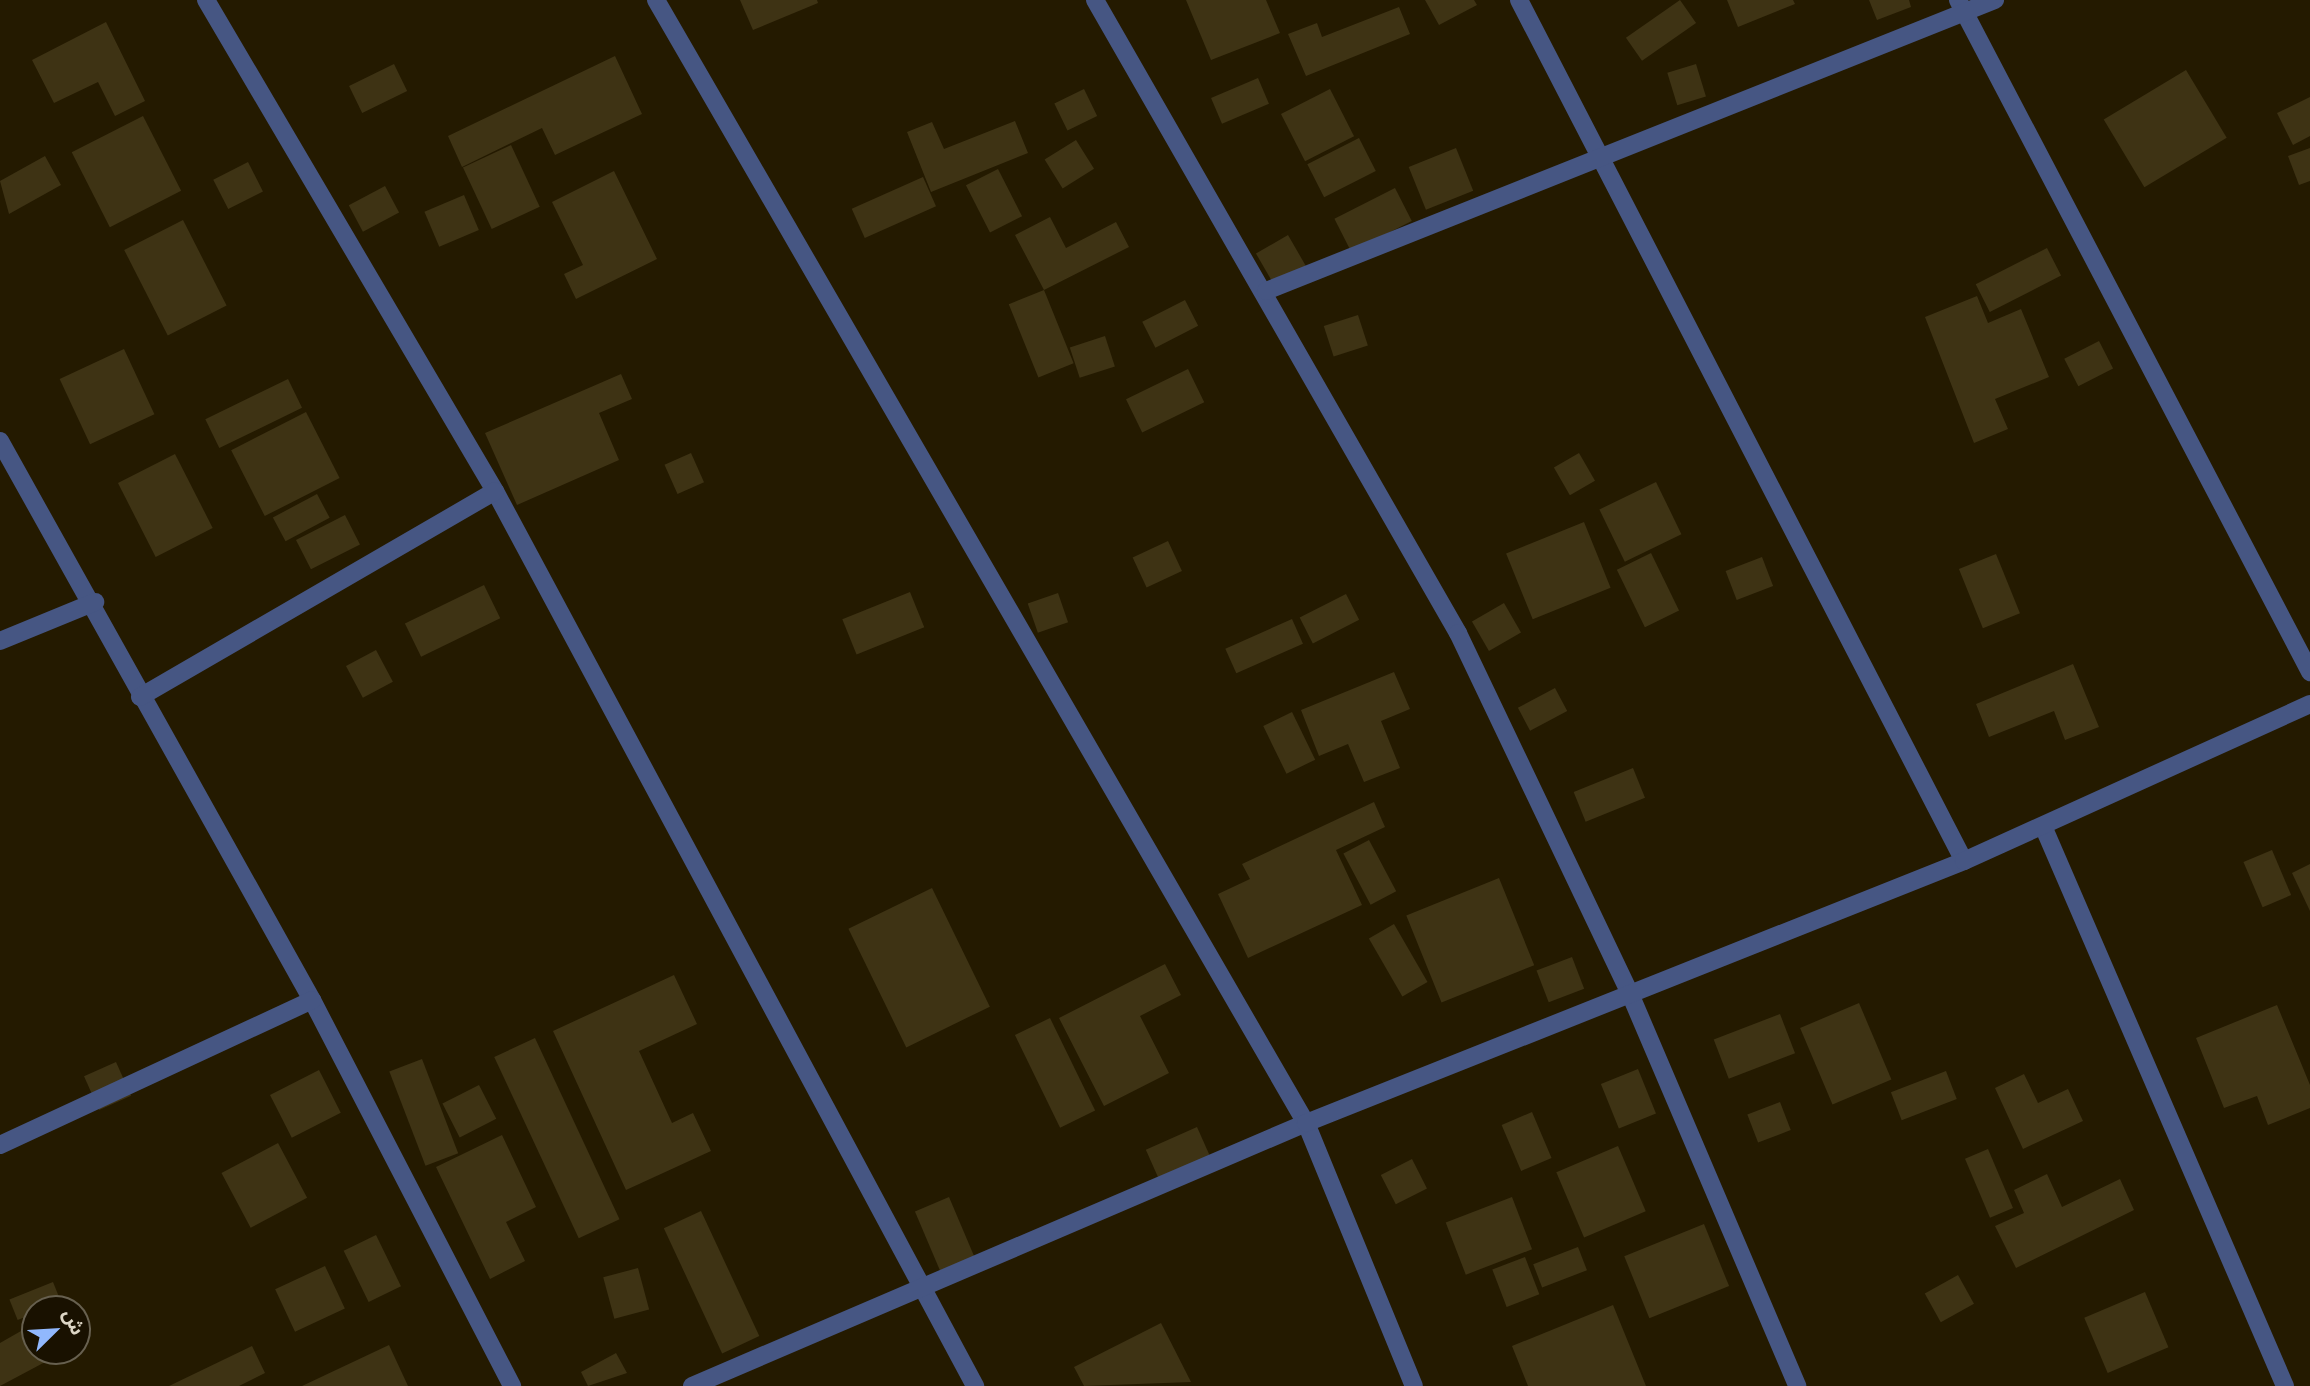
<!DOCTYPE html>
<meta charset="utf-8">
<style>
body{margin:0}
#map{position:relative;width:2310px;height:1386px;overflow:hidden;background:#241a00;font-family:Cabin,"Noto Sans Arabic",sans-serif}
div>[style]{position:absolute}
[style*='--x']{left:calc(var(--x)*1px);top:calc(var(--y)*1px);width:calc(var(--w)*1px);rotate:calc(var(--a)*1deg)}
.building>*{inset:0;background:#3e3314;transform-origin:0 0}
.minor>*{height:18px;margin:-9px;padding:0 9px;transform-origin:9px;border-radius:9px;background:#465683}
span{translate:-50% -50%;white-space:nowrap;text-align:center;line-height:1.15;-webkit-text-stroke:5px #191100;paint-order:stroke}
.north{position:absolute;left:21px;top:1295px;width:70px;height:70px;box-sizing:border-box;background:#191100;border:2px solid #67604f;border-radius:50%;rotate:66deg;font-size:19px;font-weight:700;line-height:28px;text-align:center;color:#ddd6c5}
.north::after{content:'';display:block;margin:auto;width:24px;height:32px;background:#91b8fd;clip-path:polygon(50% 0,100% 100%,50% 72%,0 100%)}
</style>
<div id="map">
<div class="building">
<i style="clip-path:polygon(740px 0,817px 0,818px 3px,753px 30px)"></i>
<i style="clip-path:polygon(1186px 0,1266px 0,1280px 33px,1211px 60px)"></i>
<i style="clip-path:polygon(1425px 0,1474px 0,1477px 5px,1439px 25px)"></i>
<i style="left:1680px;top:0;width:28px;height:66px;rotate:55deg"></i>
<i style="clip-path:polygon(1727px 0,1793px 0,1795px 4px,1738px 27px)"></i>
<i style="clip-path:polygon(1869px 0,1909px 0,1911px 7px,1877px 20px)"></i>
<i style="clip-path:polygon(1399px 7px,1410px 34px,1306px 76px,1288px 34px,1317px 23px,1322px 37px)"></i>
<i style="clip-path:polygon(106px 22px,145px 101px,115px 116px,98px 82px,54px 103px,32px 60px)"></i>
<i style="clip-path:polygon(615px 56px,642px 114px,555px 155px,542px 128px,462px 167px,448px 136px)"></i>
<i style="left:394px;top:64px;width:30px;height:50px;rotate:64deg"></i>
<i style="left:1696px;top:64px;width:34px;height:30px;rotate:73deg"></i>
<i style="left:2186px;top:70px;width:79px;height:96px;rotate:59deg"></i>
<i style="left:1258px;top:78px;width:28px;height:51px;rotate:67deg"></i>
<i style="left:1084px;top:89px;width:30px;height:33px;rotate:64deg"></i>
<i style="left:1330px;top:89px;width:53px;height:55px;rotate:63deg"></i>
<i style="clip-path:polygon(2310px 97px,2310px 136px,2293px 145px,2277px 113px)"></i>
<i style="left:143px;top:116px;width:84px;height:80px;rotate:63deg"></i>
<i style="clip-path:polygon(1015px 121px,1028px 153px,931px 192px,907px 132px,932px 122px,944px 149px)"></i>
<i style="left:1359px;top:138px;width:37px;height:58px;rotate:63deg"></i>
<i style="left:1076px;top:140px;width:34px;height:37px;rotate:58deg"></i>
<i style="left:511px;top:145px;width:68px;height:53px;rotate:65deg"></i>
<i style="left:1456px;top:148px;width:46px;height:51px;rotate:68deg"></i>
<i style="clip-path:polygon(2310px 148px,2310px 181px,2299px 185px,2288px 156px)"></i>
<i style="clip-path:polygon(45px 156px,61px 185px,9px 214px,0 181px)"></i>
<i style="left:248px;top:162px;width:33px;height:39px;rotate:63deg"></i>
<i style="left:998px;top:169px;width:53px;height:36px;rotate:63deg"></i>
<i style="clip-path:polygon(614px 171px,657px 259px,576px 299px,564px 274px,583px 265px,552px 202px)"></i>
<i style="left:923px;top:177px;width:32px;height:78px;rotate:66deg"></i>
<i style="left:385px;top:186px;width:30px;height:41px;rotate:62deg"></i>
<i style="left:1395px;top:188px;width:37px;height:68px;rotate:63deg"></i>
<i style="left:464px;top:195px;width:38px;height:43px;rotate:67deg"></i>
<i style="clip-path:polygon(1050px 217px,1066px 248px,1116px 222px,1129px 247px,1044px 290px,1015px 235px)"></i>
<i style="left:183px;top:220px;width:96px;height:66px;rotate:63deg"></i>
<i style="left:1288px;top:235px;width:38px;height:37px;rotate:60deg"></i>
<i style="left:2047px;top:248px;width:31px;height:80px;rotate:63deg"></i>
<i style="left:1044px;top:290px;width:79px;height:38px;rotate:68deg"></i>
<i style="clip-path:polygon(1977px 296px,1988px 323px,2021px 309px,2049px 377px,1995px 399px,2008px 429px,1974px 443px,1925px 317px)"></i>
<i style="left:1185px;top:300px;width:29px;height:48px;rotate:63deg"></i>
<i style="left:1358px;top:315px;width:32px;height:36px;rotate:72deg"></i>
<i style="left:1105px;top:336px;width:32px;height:37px;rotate:72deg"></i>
<i style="left:2099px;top:341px;width:31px;height:39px;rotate:63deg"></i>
<i style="left:124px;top:349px;width:72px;height:71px;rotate:65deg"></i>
<i style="left:1188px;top:369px;width:37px;height:69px;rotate:64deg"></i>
<i style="clip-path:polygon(621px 374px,632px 399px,599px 413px,619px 460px,517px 505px,485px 433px)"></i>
<i style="left:288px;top:379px;width:32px;height:92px;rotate:64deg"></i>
<i style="left:306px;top:412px;width:74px;height:84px;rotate:63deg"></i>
<i style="left:691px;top:453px;width:32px;height:29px;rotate:66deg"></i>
<i style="left:1579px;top:453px;width:32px;height:29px;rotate:60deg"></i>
<i style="left:175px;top:454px;width:83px;height:64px;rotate:63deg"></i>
<i style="left:1656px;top:482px;width:58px;height:63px;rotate:64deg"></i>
<i style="left:317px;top:494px;width:27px;height:50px;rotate:62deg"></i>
<i style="left:345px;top:515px;width:33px;height:55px;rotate:63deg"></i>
<i style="left:1584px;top:522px;width:71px;height:84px;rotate:68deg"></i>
<i style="left:1168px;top:541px;width:33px;height:39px;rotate:65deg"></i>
<i style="left:1651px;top:553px;width:64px;height:38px;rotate:64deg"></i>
<i style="left:1996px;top:554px;width:64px;height:40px;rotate:68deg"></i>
<i style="left:1762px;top:557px;width:31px;height:39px;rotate:69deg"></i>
<i style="left:484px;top:585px;width:37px;height:88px;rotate:64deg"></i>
<i style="left:910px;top:592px;width:38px;height:73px;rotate:68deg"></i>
<i style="left:1058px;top:593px;width:31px;height:32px;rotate:71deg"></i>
<i style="left:1346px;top:594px;width:29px;height:52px;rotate:63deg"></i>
<i style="left:1504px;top:603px;width:34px;height:37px;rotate:60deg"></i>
<i style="left:1292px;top:619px;width:27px;height:73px;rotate:66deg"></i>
<i style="left:376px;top:650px;width:36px;height:34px;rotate:62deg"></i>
<i style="clip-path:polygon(2073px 664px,2099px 727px,2065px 740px,2054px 711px,1989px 737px,1976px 704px)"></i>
<i style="clip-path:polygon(1394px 672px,1410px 709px,1381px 721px,1400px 768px,1364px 782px,1348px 744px,1319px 756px,1301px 710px)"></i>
<i style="left:1555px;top:688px;width:26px;height:42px;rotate:62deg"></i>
<i style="left:1292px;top:712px;width:53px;height:32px;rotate:64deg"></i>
<i style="left:1633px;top:768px;width:32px;height:64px;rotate:68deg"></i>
<i style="clip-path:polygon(1374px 802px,1385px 827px,1336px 850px,1362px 905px,1248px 958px,1218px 894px,1250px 879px,1242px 864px)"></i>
<i style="left:1369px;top:840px;width:58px;height:29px;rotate:62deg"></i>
<i style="left:2272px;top:850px;width:49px;height:31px;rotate:67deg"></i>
<i style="clip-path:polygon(2310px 864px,2310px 911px,2292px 873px)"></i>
<i style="left:1499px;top:878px;width:94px;height:100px;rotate:68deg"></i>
<i style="left:932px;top:888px;width:132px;height:93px;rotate:64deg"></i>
<i style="left:1394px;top:924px;width:67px;height:29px;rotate:60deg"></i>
<i style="left:1572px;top:957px;width:34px;height:38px;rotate:69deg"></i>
<i style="clip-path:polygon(1165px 964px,1181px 995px,1140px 1016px,1169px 1073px,1104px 1106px,1059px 1018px)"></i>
<i style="clip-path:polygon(674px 975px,697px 1024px,639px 1051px,672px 1123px,693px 1113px,711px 1151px,626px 1190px,553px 1031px)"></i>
<i style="left:1859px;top:1003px;width:83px;height:64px;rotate:67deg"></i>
<i style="clip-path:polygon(2277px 1005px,2310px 1085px,2310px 1108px,2268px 1125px,2257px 1096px,2224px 1108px,2196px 1038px)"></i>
<i style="left:1780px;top:1014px;width:42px;height:71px;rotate:69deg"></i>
<i style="left:1050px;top:1018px;width:103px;height:39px;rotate:64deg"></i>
<i style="left:535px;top:1038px;width:200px;height:45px;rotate:65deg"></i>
<i style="left:422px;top:1059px;width:101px;height:35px;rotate:69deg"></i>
<i style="left:116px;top:1062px;width:37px;height:35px;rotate:66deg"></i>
<i style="left:1638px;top:1069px;width:48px;height:40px;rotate:68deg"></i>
<i style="left:319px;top:1070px;width:48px;height:55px;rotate:63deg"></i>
<i style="left:1946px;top:1071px;width:30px;height:59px;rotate:69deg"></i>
<i style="clip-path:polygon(2024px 1074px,2038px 1103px,2068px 1089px,2083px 1121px,2023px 1149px,1995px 1088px)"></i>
<i style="left:479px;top:1085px;width:38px;height:41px;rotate:63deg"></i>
<i style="left:1780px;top:1102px;width:30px;height:35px;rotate:69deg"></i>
<i style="left:1532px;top:1112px;width:50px;height:33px;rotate:67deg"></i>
<i style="left:1197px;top:1127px;width:32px;height:56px;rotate:66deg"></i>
<i style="clip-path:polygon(502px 1135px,536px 1207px,506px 1222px,525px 1261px,490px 1279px,436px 1167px)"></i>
<i style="left:278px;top:1143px;width:62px;height:64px;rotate:62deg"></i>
<i style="left:1618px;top:1146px;width:71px;height:67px;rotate:67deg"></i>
<i style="left:1988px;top:1149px;width:64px;height:25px;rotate:67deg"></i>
<i style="left:1412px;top:1159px;width:33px;height:35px;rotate:63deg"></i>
<i style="clip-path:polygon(2047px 1174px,2062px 1207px,2120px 1179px,2134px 1210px,2016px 1268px,1995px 1226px,2024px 1213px,2014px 1190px)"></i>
<i style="left:949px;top:1197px;width:72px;height:37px;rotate:67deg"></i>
<i style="left:1512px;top:1197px;width:56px;height:71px;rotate:69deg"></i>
<i style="left:701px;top:1211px;width:138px;height:41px;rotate:65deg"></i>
<i style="left:1704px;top:1224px;width:67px;height:86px;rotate:68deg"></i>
<i style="left:376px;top:1235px;width:57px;height:36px;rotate:64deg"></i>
<i style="left:1578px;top:1247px;width:25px;height:48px;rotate:69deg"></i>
<i style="left:1525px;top:1257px;width:40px;height:35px;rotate:69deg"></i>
<i style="left:325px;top:1266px;width:47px;height:55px;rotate:65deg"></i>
<i style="left:638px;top:1268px;width:43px;height:36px;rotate:75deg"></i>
<i style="left:1958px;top:1275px;width:33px;height:38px;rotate:61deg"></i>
<i style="left:53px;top:1282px;width:22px;height:47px;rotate:68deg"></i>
<i style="left:2145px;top:1292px;width:60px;height:66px;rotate:67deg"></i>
<i style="clip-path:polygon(1613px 1305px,1646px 1386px,1528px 1386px,1512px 1346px)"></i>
<i style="clip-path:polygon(1161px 1323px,1191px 1382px,1084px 1386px,1074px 1367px)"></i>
<i style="clip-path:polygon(28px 1327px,35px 1351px,47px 1361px,0 1386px,0 1343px)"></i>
<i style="clip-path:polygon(389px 1345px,408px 1386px,302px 1386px)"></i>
<i style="clip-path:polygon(252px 1346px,265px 1373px,239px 1386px,169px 1386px)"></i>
<i style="clip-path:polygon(616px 1353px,627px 1373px,588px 1386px,581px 1372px)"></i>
</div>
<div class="minor">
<i style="--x:206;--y:0;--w:570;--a:59.52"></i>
<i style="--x:495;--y:491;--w:1016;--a:61.79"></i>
<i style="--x:656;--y:0;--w:1298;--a:59.94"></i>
<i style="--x:1306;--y:1123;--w:284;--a:67.7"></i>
<i style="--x:1095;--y:0;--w:730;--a:60.17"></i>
<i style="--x:1458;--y:633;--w:402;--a:64.5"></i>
<i style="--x:1631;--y:996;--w:424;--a:66.9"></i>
<i style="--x:1519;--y:0;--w:969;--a:62.67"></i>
<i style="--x:1958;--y:0;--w:759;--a:62.35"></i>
<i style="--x:1266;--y:291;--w:785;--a:-21.76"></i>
<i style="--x:0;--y:441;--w:640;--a:60.83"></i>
<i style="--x:312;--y:1000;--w:435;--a:62.6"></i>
<i style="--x:0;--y:641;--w:103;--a:-22.3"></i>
<i style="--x:140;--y:697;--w:410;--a:-30.1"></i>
<i style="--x:2043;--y:826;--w:610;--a:66.63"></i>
<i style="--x:0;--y:1145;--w:344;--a:-24.9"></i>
<i style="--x:692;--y:1386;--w:668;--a:-23.19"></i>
<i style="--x:1306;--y:1123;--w:708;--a:-21.71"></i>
<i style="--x:1964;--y:861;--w:380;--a:-24.4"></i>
</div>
<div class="north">ش</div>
</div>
